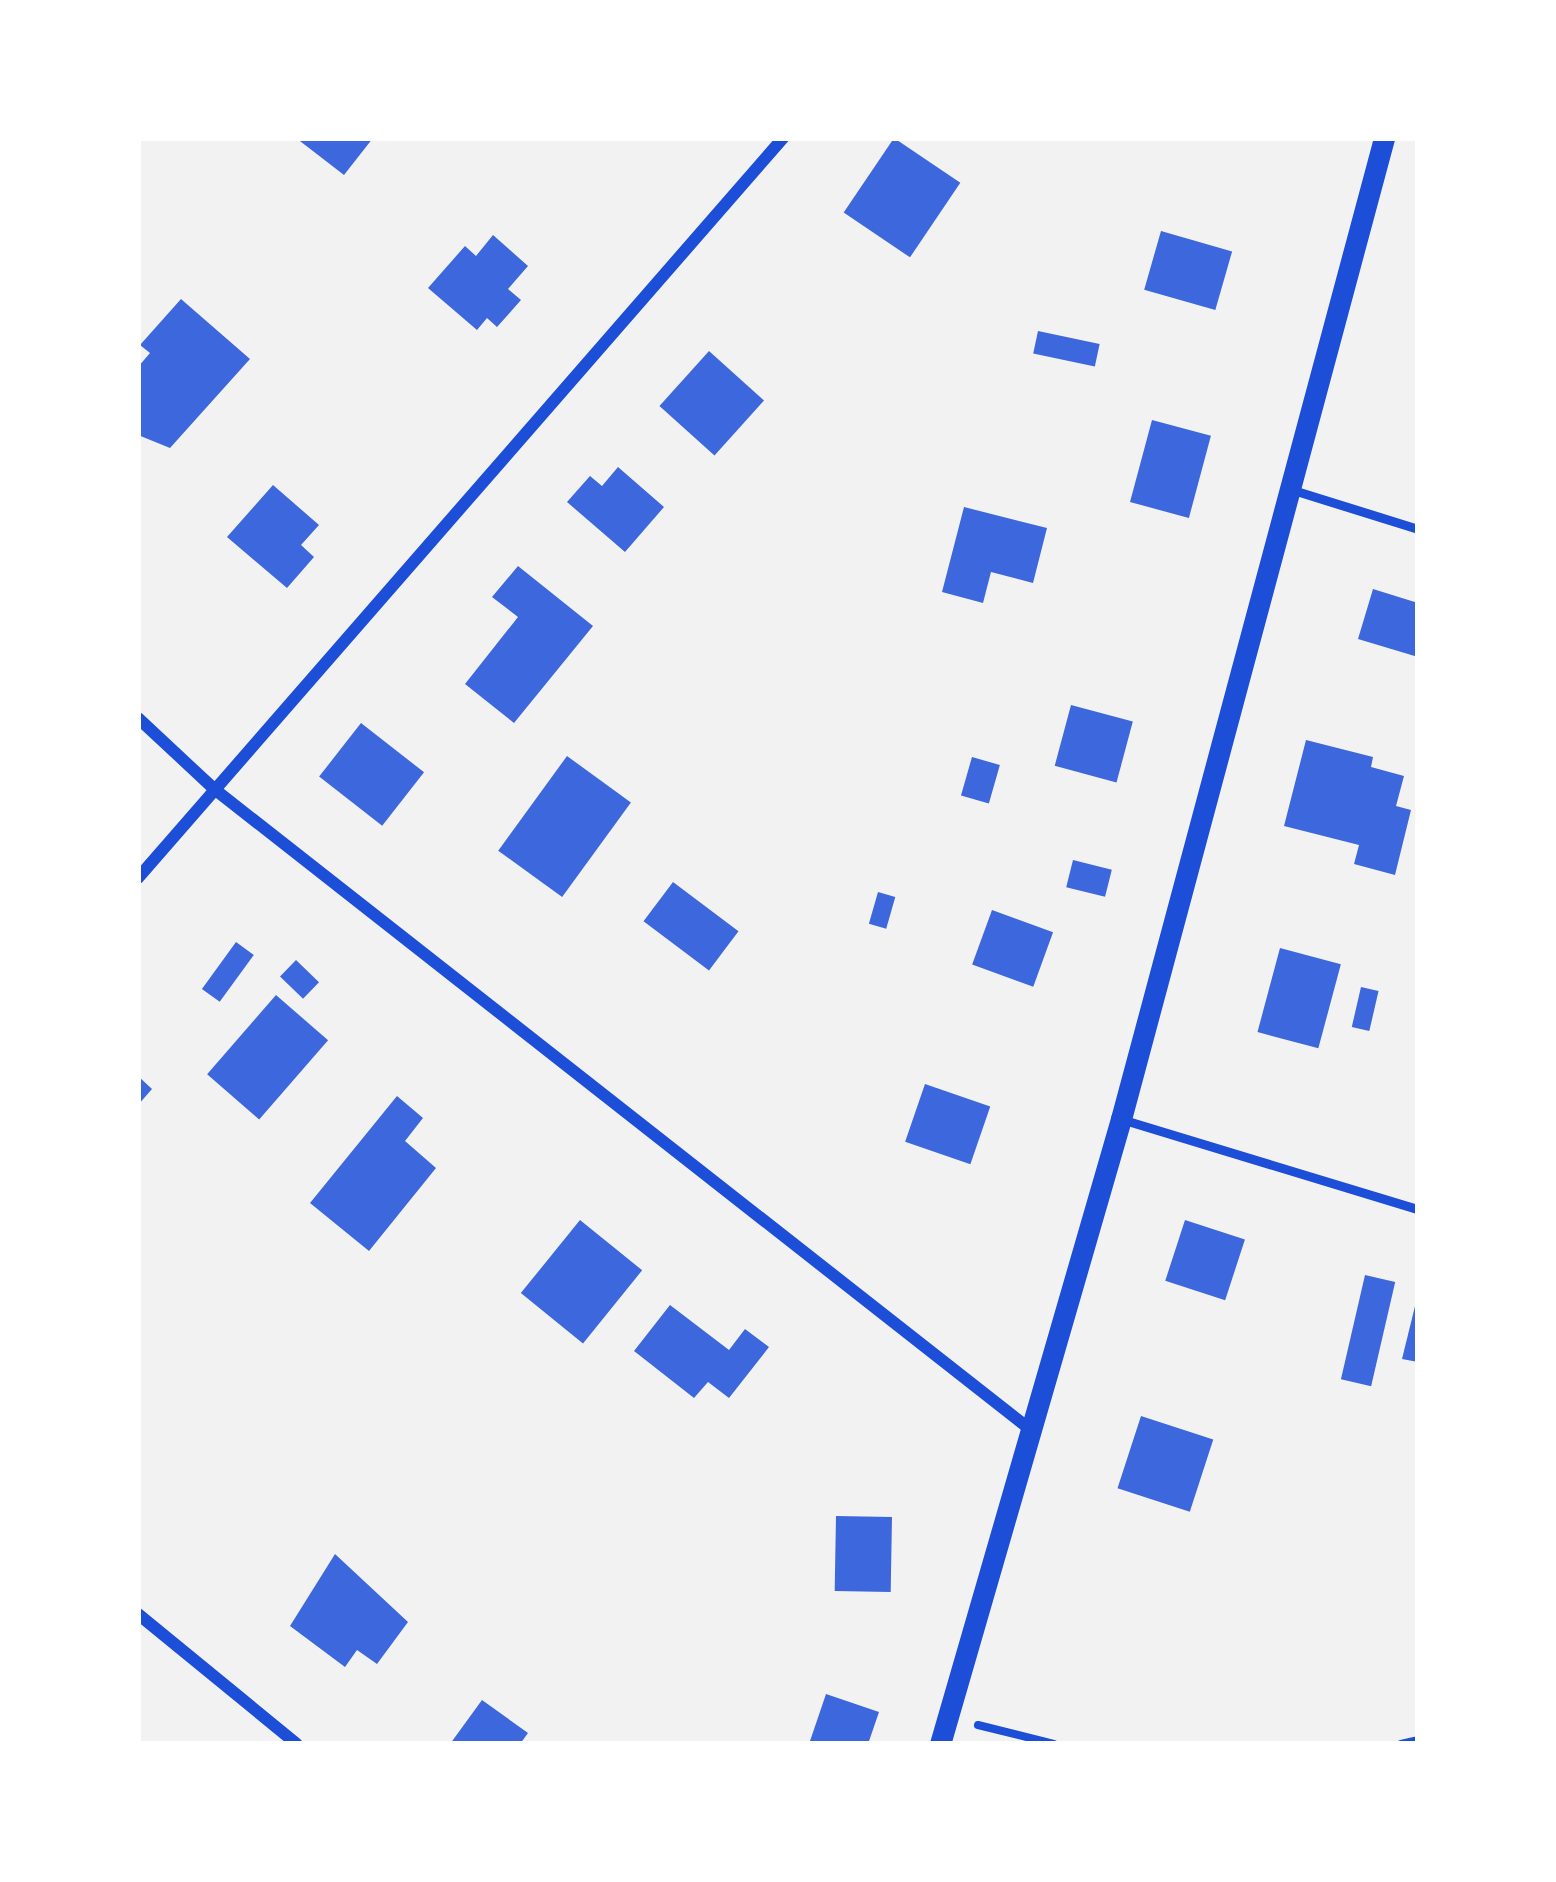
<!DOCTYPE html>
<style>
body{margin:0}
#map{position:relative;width:1556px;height:1882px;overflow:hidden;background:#f2f2f2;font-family:"PT Serif",serif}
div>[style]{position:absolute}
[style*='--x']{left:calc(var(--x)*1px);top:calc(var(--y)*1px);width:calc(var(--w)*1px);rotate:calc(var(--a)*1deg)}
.building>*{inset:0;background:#3d67dc;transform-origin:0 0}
.path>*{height:8px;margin:-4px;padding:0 4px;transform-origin:4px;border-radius:4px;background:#1d4ed8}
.service>*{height:9px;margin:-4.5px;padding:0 4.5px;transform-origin:4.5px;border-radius:4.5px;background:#1d4ed8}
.minor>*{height:12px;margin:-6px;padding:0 6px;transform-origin:6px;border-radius:6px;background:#1d4ed8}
.tertiary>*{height:21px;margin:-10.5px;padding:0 10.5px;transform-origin:10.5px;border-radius:10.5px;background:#1d4ed8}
span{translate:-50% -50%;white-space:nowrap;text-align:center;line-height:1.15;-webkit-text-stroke:12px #fff;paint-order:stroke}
.frame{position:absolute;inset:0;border:141px solid #fff;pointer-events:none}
</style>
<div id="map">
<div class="building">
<i style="clip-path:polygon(296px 138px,373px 138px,344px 175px)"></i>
<i style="left:894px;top:138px;width:80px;height:90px;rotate:34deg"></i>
<i style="left:1161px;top:231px;width:74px;height:61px;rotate:16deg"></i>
<i style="clip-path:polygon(493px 235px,528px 266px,508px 289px,521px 300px,497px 327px,487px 318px,477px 330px,428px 288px,465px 246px,476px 256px)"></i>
<i style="clip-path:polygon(181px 299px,250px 359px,170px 448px,138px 435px,138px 367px,150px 353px,140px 345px)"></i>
<i style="left:1038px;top:331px;width:63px;height:23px;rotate:12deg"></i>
<i style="left:709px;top:351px;width:74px;height:74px;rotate:42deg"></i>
<i style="left:1152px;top:420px;width:61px;height:85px;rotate:15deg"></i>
<i style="clip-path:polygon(618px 467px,664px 507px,625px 552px,567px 502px,590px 476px,602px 486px)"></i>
<i style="clip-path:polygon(273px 485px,319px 525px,301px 545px,314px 557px,287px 588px,227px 537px)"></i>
<i style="clip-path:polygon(964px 507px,1047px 528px,1033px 583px,991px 572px,983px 603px,942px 592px)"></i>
<i style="clip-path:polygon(518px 566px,593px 626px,514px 723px,465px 684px,518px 617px,492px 597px)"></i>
<i style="clip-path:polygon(1373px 589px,1418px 603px,1418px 657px,1358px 639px)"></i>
<i style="left:1071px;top:705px;width:64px;height:63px;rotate:15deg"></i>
<i style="left:361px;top:723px;width:80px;height:68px;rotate:38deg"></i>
<i style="clip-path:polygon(1306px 740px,1373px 757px,1371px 767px,1404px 776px,1396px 806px,1411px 810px,1395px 875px,1354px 864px,1359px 845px,1284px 826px)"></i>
<i style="left:567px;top:756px;width:79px;height:117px;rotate:36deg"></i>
<i style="left:972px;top:757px;width:29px;height:40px;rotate:16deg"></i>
<i style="left:1073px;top:860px;width:40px;height:28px;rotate:14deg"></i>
<i style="left:673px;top:882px;width:82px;height:49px;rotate:37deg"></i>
<i style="left:878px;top:892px;width:18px;height:33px;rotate:16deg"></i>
<i style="left:992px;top:910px;width:65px;height:58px;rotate:20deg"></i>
<i style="left:236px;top:942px;width:22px;height:58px;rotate:36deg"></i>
<i style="left:1280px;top:948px;width:63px;height:87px;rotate:15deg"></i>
<i style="left:296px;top:960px;width:32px;height:23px;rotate:44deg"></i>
<i style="left:1361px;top:987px;width:18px;height:41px;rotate:13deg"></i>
<i style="left:276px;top:995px;width:69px;height:105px;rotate:41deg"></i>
<i style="clip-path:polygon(138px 1076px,152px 1089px,138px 1105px)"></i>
<i style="left:925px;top:1084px;width:69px;height:61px;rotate:19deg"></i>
<i style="clip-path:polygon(397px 1096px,423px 1118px,405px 1141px,436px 1168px,369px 1251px,310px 1203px)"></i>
<i style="left:580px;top:1220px;width:80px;height:94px;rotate:39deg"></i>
<i style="left:1185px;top:1220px;width:63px;height:64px;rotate:18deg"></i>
<i style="left:1365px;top:1275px;width:31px;height:107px;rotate:13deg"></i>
<i style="clip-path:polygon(1418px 1294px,1418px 1362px,1402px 1359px)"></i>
<i style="clip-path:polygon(670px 1305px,729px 1350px,745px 1329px,769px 1347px,729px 1398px,708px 1382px,694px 1398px,634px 1351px)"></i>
<i style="left:1141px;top:1416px;width:76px;height:76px;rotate:18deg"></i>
<i style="left:836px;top:1516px;width:56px;height:75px;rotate:1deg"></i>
<i style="clip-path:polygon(335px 1554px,408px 1622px,377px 1664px,357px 1650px,345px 1667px,290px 1626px)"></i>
<i style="clip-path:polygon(826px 1694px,879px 1712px,868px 1744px,809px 1744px)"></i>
<i style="clip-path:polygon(482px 1700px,528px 1733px,520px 1744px,450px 1744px)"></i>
</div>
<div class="path">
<i style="--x:978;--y:1725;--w:78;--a:14"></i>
<i style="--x:1401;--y:1744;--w:17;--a:-13"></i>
</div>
<div class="service">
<i style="--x:1293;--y:490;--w:131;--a:17.3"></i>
<i style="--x:1121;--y:1119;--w:310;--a:16.9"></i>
</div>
<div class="minor">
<i style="--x:138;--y:718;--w:103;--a:43"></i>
<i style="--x:213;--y:788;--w:1035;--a:38.13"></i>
<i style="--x:138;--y:878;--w:982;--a:-48.92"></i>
<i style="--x:138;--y:1614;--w:205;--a:39.3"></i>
</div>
<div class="tertiary">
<i style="--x:940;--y:1744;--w:651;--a:-73.85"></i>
<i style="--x:1121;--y:1119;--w:1016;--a:-74.99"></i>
</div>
<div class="frame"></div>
</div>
